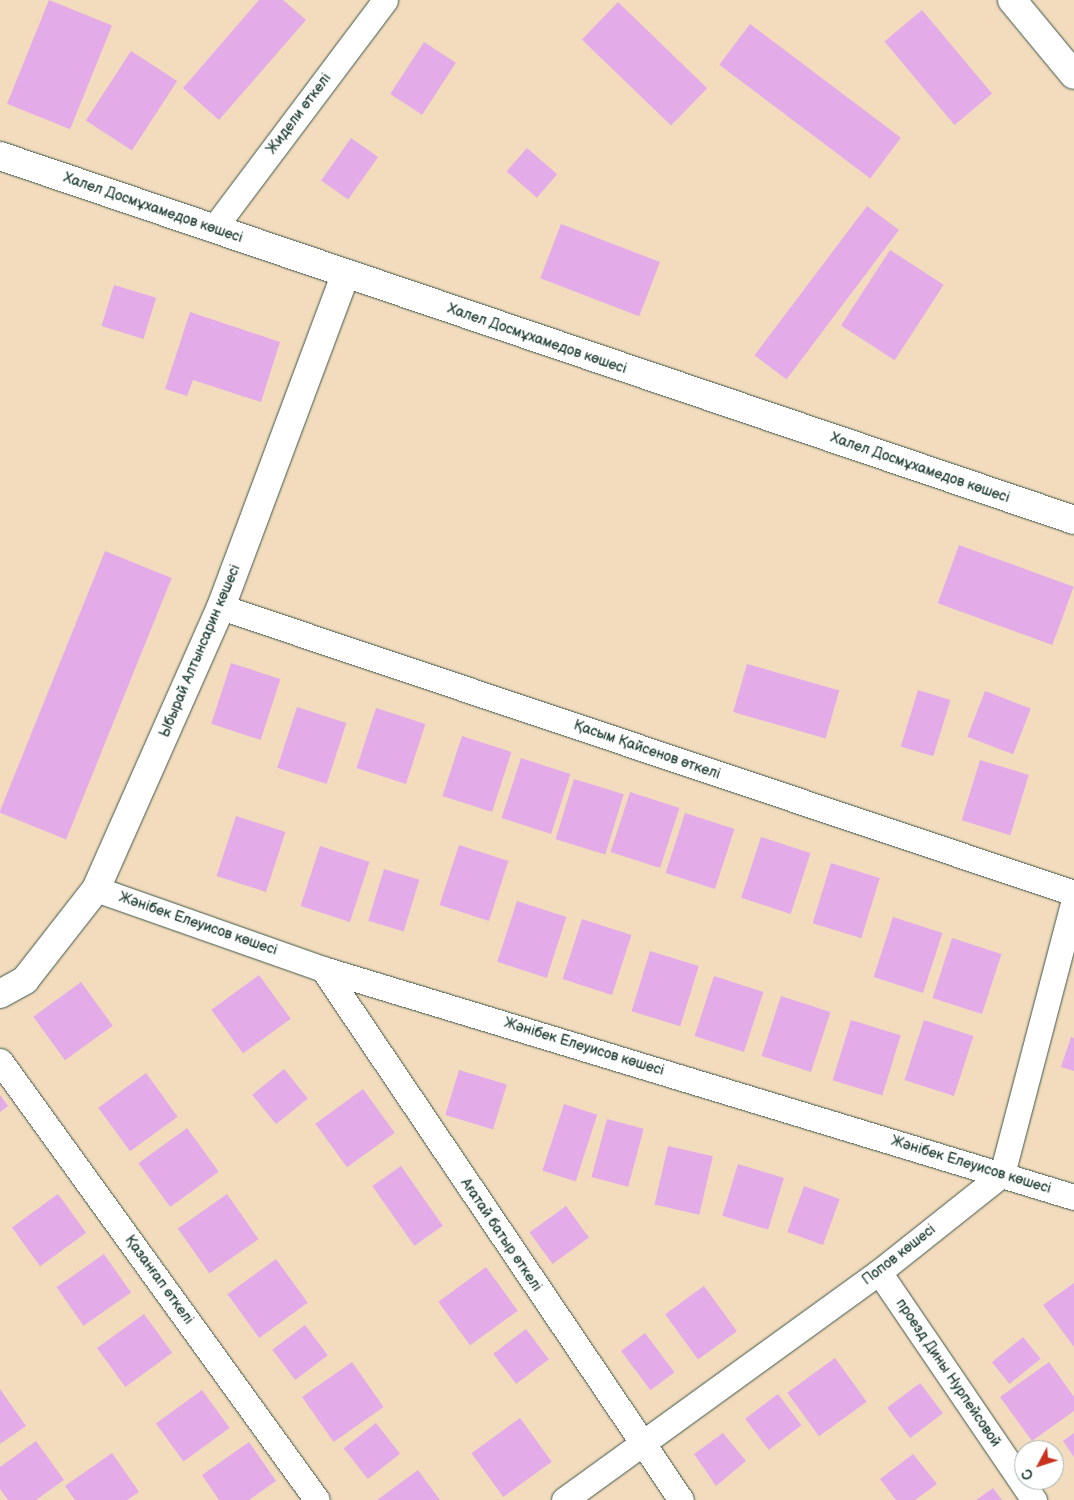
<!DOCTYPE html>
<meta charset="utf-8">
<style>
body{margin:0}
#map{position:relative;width:1074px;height:1500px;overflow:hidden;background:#f2dcbd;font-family:"Balsamiq Sans",sans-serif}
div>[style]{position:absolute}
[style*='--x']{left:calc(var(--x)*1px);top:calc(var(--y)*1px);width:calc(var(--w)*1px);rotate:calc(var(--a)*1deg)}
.building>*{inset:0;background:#e3ace9;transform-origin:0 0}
.roads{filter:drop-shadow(0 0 1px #3f5549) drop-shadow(0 0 1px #3f5549)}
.street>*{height:25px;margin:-12.5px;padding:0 12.5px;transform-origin:12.5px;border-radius:12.5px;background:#fff}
.secondary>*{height:28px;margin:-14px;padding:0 14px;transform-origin:14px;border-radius:14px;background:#fff}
span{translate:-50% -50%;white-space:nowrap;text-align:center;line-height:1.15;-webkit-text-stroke:5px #fff;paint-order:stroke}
.street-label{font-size:14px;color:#1f3d34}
.north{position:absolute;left:1014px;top:1440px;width:50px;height:50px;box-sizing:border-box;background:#fff;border:1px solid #a5b1ae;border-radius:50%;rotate:230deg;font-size:14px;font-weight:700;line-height:20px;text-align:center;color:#1f3d34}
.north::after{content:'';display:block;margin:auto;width:18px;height:22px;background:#c8321e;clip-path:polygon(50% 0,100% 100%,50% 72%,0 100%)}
</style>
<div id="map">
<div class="building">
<i style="left:49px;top:0;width:68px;height:112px;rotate:22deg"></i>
<i style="clip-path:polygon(259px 0,283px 0,306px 20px,219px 120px,183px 88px)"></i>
<i style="left:618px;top:2px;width:124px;height:52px;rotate:44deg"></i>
<i style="left:922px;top:10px;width:109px;height:49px;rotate:50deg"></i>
<i style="left:750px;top:24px;width:189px;height:51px;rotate:37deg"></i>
<i style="left:424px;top:42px;width:38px;height:62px;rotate:33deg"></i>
<i style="left:131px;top:51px;width:55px;height:83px;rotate:33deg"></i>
<i style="left:351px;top:138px;width:33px;height:52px;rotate:35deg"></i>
<i style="left:527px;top:148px;width:40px;height:31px;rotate:41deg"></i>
<i style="left:867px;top:206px;width:40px;height:187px;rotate:37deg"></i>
<i style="left:561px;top:224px;width:106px;height:58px;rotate:21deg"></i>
<i style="left:890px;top:250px;width:64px;height:90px;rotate:33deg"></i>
<i style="left:114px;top:285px;width:44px;height:43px;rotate:17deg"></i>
<i style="clip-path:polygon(190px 312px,280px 342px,261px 402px,193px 380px,187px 396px,165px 389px)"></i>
<i style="left:959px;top:545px;width:122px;height:62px;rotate:20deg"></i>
<i style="left:105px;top:551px;width:72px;height:282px;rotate:22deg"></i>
<i style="left:231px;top:663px;width:52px;height:64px;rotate:18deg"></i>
<i style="left:747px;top:664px;width:96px;height:50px;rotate:16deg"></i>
<i style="left:918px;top:690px;width:34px;height:59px;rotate:17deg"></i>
<i style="left:985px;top:691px;width:49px;height:49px;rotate:21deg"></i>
<i style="left:297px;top:707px;width:52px;height:64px;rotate:18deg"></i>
<i style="left:376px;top:708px;width:52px;height:63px;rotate:18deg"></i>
<i style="left:462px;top:736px;width:52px;height:63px;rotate:18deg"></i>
<i style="left:521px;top:758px;width:52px;height:63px;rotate:18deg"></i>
<i style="left:980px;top:760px;width:51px;height:63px;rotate:17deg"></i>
<i style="left:574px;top:779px;width:52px;height:63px;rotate:17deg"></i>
<i style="left:630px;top:792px;width:52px;height:63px;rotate:18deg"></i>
<i style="left:685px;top:813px;width:52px;height:63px;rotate:18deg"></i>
<i style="left:236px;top:816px;width:52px;height:63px;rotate:18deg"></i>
<i style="left:761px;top:837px;width:52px;height:64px;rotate:18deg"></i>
<i style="left:459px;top:845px;width:52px;height:63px;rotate:18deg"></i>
<i style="left:320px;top:846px;width:52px;height:63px;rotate:18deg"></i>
<i style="left:831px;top:863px;width:51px;height:63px;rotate:17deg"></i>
<i style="left:384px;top:869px;width:37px;height:54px;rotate:17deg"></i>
<i style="left:517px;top:901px;width:52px;height:64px;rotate:18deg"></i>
<i style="left:893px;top:917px;width:52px;height:63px;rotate:18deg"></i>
<i style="left:582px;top:919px;width:52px;height:63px;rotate:18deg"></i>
<i style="left:952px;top:938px;width:52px;height:63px;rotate:18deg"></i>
<i style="left:650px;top:951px;width:51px;height:63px;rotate:17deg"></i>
<i style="left:259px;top:975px;width:54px;height:59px;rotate:54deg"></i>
<i style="left:714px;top:976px;width:52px;height:63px;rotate:18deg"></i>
<i style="left:81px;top:982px;width:54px;height:59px;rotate:54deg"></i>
<i style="left:781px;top:996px;width:52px;height:63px;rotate:18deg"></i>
<i style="left:851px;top:1020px;width:52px;height:63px;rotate:17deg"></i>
<i style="left:924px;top:1020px;width:52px;height:63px;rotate:18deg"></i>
<i style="clip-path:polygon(1071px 1037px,1074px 1038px,1074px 1071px,1061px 1067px)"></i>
<i style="left:284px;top:1069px;width:38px;height:41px;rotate:51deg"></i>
<i style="left:459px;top:1070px;width:50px;height:47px;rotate:17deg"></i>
<i style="left:146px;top:1073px;width:54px;height:59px;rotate:54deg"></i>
<i style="left:363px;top:1089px;width:54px;height:59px;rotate:54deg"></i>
<i style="clip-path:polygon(0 1095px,8px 1106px,0 1112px)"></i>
<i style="left:564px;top:1104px;width:35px;height:70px;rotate:18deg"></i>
<i style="left:607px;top:1119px;width:38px;height:60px;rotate:15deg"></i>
<i style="left:187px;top:1128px;width:54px;height:60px;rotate:54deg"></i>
<i style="left:668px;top:1146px;width:46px;height:60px;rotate:13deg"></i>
<i style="left:738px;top:1164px;width:48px;height:54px;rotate:17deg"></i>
<i style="left:401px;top:1166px;width:73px;height:35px;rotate:55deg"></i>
<i style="left:804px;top:1186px;width:38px;height:49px;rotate:20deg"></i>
<i style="left:58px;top:1194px;width:48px;height:57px;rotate:54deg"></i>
<i style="left:227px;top:1194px;width:55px;height:60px;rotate:55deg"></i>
<i style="left:566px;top:1206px;width:39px;height:45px;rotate:54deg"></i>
<i style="left:104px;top:1254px;width:47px;height:58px;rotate:55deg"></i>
<i style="left:276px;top:1259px;width:54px;height:60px;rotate:54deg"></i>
<i style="left:486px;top:1267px;width:54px;height:59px;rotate:54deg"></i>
<i style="clip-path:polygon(1074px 1283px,1074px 1347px,1043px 1305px)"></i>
<i style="left:704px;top:1286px;width:56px;height:48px;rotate:54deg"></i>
<i style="left:144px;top:1314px;width:48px;height:58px;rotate:54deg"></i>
<i style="left:305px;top:1325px;width:38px;height:41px;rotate:53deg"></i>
<i style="left:526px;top:1329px;width:38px;height:41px;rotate:53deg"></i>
<i style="left:645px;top:1333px;width:49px;height:30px;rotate:53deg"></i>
<i style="left:1023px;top:1337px;width:28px;height:40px;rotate:51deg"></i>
<i style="left:835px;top:1358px;width:54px;height:59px;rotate:54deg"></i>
<i style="left:352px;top:1362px;width:55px;height:61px;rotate:55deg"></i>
<i style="clip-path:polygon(1049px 1362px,1074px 1397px,1074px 1411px,1032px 1441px,1000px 1397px)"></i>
<i style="left:920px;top:1383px;width:38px;height:41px;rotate:53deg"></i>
<i style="clip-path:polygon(0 1389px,26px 1426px,0 1444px)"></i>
<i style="left:202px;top:1390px;width:47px;height:57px;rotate:54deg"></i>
<i style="left:778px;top:1394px;width:39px;height:41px;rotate:53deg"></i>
<i style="left:520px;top:1418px;width:54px;height:60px;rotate:54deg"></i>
<i style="left:376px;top:1423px;width:39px;height:41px;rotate:52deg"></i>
<i style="clip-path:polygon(723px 1433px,746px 1461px,716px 1486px,694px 1454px)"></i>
<i style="clip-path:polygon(1074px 1433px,1074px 1457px,1063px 1441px)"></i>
<i style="clip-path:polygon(36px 1441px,64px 1480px,36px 1500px,8px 1500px,0 1489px,0 1467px)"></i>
<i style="clip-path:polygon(249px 1442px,276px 1481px,249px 1500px,219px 1500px,202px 1475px)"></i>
<i style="clip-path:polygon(112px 1453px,139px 1492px,127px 1500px,75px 1500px,65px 1486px)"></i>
<i style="clip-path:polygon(913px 1454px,937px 1484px,915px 1500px,896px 1500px,880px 1479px)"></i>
<i style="clip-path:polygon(418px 1470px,440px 1500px,377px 1500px)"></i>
<i style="clip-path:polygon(993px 1488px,1002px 1500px,976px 1500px)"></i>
</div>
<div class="roads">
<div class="street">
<i style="--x:214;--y:228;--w:285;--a:-53.1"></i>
<i style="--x:221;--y:607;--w:900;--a:18.54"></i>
<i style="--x:96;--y:889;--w:241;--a:19.4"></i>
<i style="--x:323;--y:969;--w:785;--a:16.89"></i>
<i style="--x:323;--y:969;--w:640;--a:56.01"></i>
<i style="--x:0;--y:1061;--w:541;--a:54.17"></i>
<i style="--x:879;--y:1272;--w:276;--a:55.8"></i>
<i style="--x:564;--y:1500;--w:389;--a:-35.9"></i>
<i style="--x:879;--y:1272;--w:157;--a:-38.5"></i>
<i style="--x:1002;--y:1174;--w:283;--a:-75.3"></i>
</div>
<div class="secondary">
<i style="--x:1012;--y:0;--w:97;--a:50.4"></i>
<i style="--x:0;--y:156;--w:1134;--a:18.72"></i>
<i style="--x:0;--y:994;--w:29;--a:-29"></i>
<i style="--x:25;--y:980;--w:115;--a:-52"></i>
<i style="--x:96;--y:889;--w:308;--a:-66.1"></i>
<i style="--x:221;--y:607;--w:354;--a:-69.5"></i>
</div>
</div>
<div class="street-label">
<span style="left:299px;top:114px;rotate:-53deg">Жидели өткелі</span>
<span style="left:153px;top:208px;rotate:19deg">Халел Досмұхамедов көшесі</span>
<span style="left:537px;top:339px;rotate:19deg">Халел Досмұхамедов көшесі</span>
<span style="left:920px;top:468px;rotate:19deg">Халел Досмұхамедов көшесі</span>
<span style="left:200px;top:651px;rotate:-67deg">Ыбырай Алтынсарин көшесі</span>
<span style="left:647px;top:750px;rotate:19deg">Қасым Қайсенов өткелі</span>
<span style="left:198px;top:924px;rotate:19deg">Жәнібек Елеуисов көшесі</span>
<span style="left:584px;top:1047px;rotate:17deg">Жәнібек Елеуисов көшесі</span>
<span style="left:971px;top:1165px;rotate:17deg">Жәнібек Елеуисов көшесі</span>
<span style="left:501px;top:1235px;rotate:56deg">Ағатай батыр өткелі</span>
<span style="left:899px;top:1255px;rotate:-38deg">Попов көшесі</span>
<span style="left:159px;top:1280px;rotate:54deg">Қазанғап өткелі</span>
<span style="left:948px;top:1373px;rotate:56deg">проезд Дины Нурпейсовой</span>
</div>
<div class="north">С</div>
</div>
